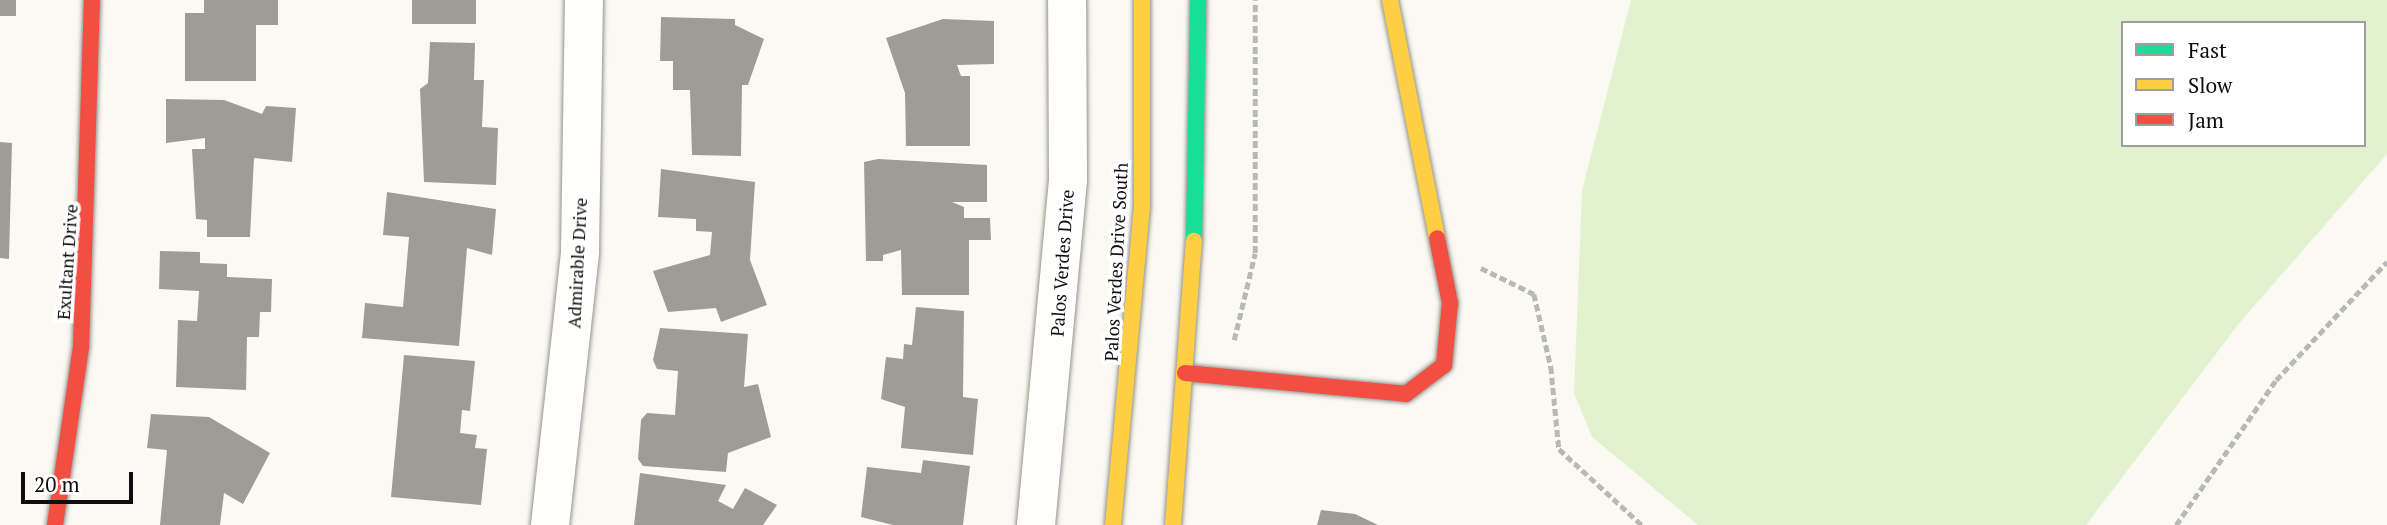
<!DOCTYPE html>
<style>
body{margin:0}
#map{position:relative;width:2387px;height:525px;overflow:hidden;background:#fbfaf2;font-family:"PT Serif",serif}
div>[style]{position:absolute}
[style*='--x']{left:calc(var(--x)*1px);top:calc(var(--y)*1px);width:calc(var(--w)*1px);rotate:calc(var(--a)*1deg)}
.green>*{inset:0;background:#e2f2d1}
.building>*{inset:0;background:#9e9c97;transform-origin:0 0}
.path>*{height:4.5px;margin-top:-2.25px;transform-origin:0;background:repeating-linear-gradient(90deg,#b8b8b6 0 7px,transparent 0 10.5px)}
.roads{filter:drop-shadow(0 0 2px #949490) drop-shadow(0 0 2px #949490)}
.street>*{height:38px;margin:-19px;padding:0 19px;transform-origin:19px;border-radius:19px;background:#fefefd}
.fast>*{height:16px;margin:-8px;padding:0 8px;transform-origin:8px;border-radius:8px;background:#16e098}
.slow>*{height:16px;margin:-8px;padding:0 8px;transform-origin:8px;border-radius:8px;background:#ffcf43}
.jam>*{height:16px;margin:-8px;padding:0 8px;transform-origin:8px;border-radius:8px;background:#f24e42}
span{translate:-50% -50%;white-space:nowrap;text-align:center;line-height:1.15;-webkit-text-stroke:7px #fff;paint-order:stroke}
.street-label{font-size:18px;color:#0d0d0d}
.legend{position:absolute;left:2121px;top:21px;width:245px;height:126px;box-sizing:border-box;background:#fff;border:2px solid #9e9e9e;margin:0;padding:9px 12px;list-style:none;font-size:21px;color:#0d0d0d}
.legend li{display:flex;align-items:center;gap:14px;height:35px}
.legend b{width:35px;border:2px solid #9e9e9e}
.scale{position:absolute;left:21px;top:472px;width:112px;height:32px;box-sizing:border-box;border:4px solid #0d0d0d;border-top:0;padding-left:9px;font-size:21px;line-height:24px;white-space:nowrap;color:#0d0d0d;-webkit-text-stroke:5px #fff;paint-order:stroke}
</style>
<div id="map">
<div class="green">
<i style="clip-path:polygon(evenodd,1631px 0,2387px 0,2387px 154px,2241px 321px,2086px 525px,1698px 525px,1592px 437px,1574px 393px,1582px 190px,1631px 0,2123px 23px,2364px 23px,2364px 145px,2123px 145px,2123px 23px)"></i>
</div>
<div class="building">
<i style="left:0;top:0;width:16px;height:16px"></i>
<i style="clip-path:polygon(204px 0,278px 0,278px 25px,256px 25px,256px 81px,185px 81px,185px 13px,204px 13px)"></i>
<i style="left:412px;top:0;width:64px;height:24px"></i>
<i style="clip-path:polygon(661px 17px,735px 19px,735px 25px,764px 39px,748px 85px,742px 85px,741px 156px,692px 155px,690px 90px,673px 90px,673px 61px,660px 61px)"></i>
<i style="clip-path:polygon(943px 19px,994px 21px,994px 64px,957px 65px,961px 76px,970px 76px,970px 146px,906px 146px,905px 93px,886px 38px)"></i>
<i style="clip-path:polygon(430px 42px,475px 43px,474px 80px,484px 80px,482px 127px,498px 128px,496px 185px,424px 182px,420px 89px,428px 83px)"></i>
<i style="clip-path:polygon(166px 99px,224px 100px,262px 114px,266px 106px,296px 108px,292px 162px,254px 158px,250px 237px,207px 237px,207px 220px,196px 219px,192px 149px,205px 149px,205px 138px,166px 143px)"></i>
<i style="clip-path:polygon(0 142px,12px 143px,9px 259px,0 258px)"></i>
<i style="clip-path:polygon(878px 159px,987px 165px,987px 202px,952px 202px,964px 207px,964px 218px,990px 218px,991px 240px,969px 240px,969px 295px,902px 295px,901px 250px,883px 255px,883px 261px,866px 261px,864px 162px)"></i>
<i style="clip-path:polygon(661px 169px,755px 182px,750px 260px,767px 305px,721px 322px,716px 308px,668px 312px,653px 271px,710px 255px,712px 232px,696px 231px,696px 219px,658px 217px)"></i>
<i style="clip-path:polygon(387px 192px,496px 209px,492px 255px,467px 248px,459px 346px,362px 338px,365px 303px,403px 307px,409px 237px,383px 235px)"></i>
<i style="clip-path:polygon(160px 251px,200px 252px,200px 263px,227px 264px,227px 277px,272px 279px,271px 312px,260px 312px,259px 337px,247px 337px,246px 390px,176px 387px,178px 320px,197px 321px,199px 291px,159px 289px)"></i>
<i style="clip-path:polygon(916px 307px,964px 311px,963px 397px,978px 399px,973px 455px,901px 448px,905px 407px,881px 399px,886px 357px,903px 359px,904px 344px,912px 345px)"></i>
<i style="clip-path:polygon(660px 328px,748px 334px,744px 387px,758px 384px,771px 437px,728px 453px,726px 472px,643px 466px,638px 459px,641px 420px,647px 413px,675px 415px,678px 371px,657px 369px,653px 360px)"></i>
<i style="clip-path:polygon(404px 355px,475px 361px,470px 411px,462px 410px,460px 433px,477px 435px,475px 448px,487px 449px,481px 505px,391px 497px)"></i>
<i style="clip-path:polygon(151px 414px,209px 417px,270px 453px,243px 504px,224px 493px,220px 525px,160px 525px,167px 450px,147px 448px)"></i>
<i style="clip-path:polygon(923px 460px,970px 466px,963px 525px,893px 525px,861px 517px,867px 467px,921px 473px)"></i>
<i style="clip-path:polygon(640px 473px,726px 485px,718px 501px,733px 509px,745px 488px,777px 505px,763px 525px,634px 525px)"></i>
<i style="clip-path:polygon(1321px 510px,1355px 514px,1378px 525px,1317px 525px)"></i>
</div>
<div class="path">
<i style="--x:1481;--y:268;--w:59;--a:26.1"></i>
<i style="--x:1534;--y:294;--w:75;--a:76.9"></i>
<i style="--x:1551;--y:367;--w:82;--a:84.4"></i>
<i style="--x:1559;--y:449;--w:113;--a:42.5"></i>
<i style="--x:1234;--y:340;--w:89;--a:-76.4"></i>
<i style="--x:1255;--y:253;--w:253;--a:-90"></i>
<i style="--x:2176;--y:525;--w:176;--a:-55.4"></i>
<i style="--x:2276;--y:380;--w:162;--a:-46.8"></i>
</div>
<div class="roads">
<div class="street">
<i style="--x:550;--y:525;--w:275;--a:-83.7"></i>
<i style="--x:580;--y:252;--w:252;--a:-89.1"></i>
<i style="--x:1036;--y:525;--w:347;--a:-84.7"></i>
<i style="--x:1068;--y:179;--w:179;--a:-90.3"></i>
</div>
<div class="fast">
<i style="--x:1194;--y:241;--w:241;--a:-89"></i>
</div>
<div class="slow">
<i style="--x:1390;--y:0;--w:243;--a:78.8"></i>
<i style="--x:1113;--y:525;--w:318;--a:-84.8"></i>
<i style="--x:1142;--y:208;--w:208;--a:-90"></i>
<i style="--x:1173;--y:525;--w:285;--a:-85.8"></i>
</div>
<div class="jam">
<i style="--x:1185;--y:373;--w:222;--a:5.4"></i>
<i style="--x:1406;--y:394;--w:48;--a:-37.3"></i>
<i style="--x:1444;--y:365;--w:62;--a:-84.5"></i>
<i style="--x:1450;--y:303;--w:66;--a:-101.3"></i>
<i style="--x:55;--y:525;--w:180;--a:-81.7"></i>
<i style="--x:81;--y:347;--w:347;--a:-88.2"></i>
</div>
</div>
<div class="street-label">
<span style="left:67px;top:262px;rotate:-86deg">Exultant Drive</span>
<span style="left:1116px;top:262px;rotate:-87deg">Palos Verdes Drive South</span>
<span style="left:577px;top:263px;rotate:-87deg">Admirable Drive</span>
<span style="left:1062px;top:263px;rotate:-86deg">Palos Verdes Drive</span>
</div>
<ul class="legend">
<li><b style="height:9px;background:#16e098"></b>Fast</li>
<li><b style="height:9px;background:#ffcf43"></b>Slow</li>
<li><b style="height:9px;background:#f24e42"></b>Jam</li>
</ul>
<div class="scale">20 m</div>
</div>
